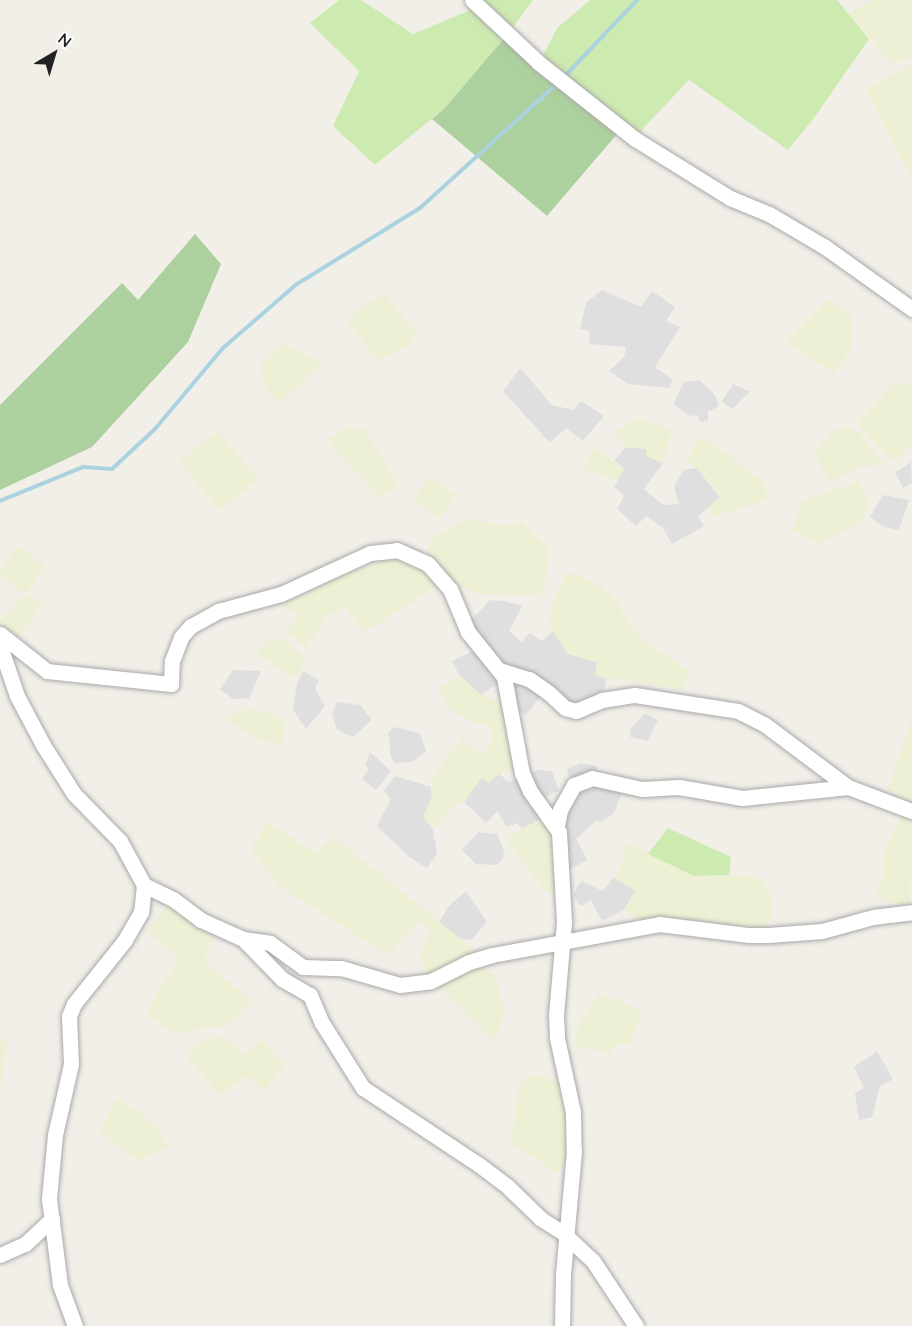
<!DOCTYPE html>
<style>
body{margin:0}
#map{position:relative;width:912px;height:1326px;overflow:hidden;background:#f2efe9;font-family:Quicksand,sans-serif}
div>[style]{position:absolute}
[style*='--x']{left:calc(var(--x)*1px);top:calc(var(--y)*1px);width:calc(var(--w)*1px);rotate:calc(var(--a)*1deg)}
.residential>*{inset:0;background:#e0dfdf}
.farmland>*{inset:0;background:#eef0d5;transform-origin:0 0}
.grass>*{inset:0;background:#cdebb0}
.forest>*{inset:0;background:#add19e}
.stream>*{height:4px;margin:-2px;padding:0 2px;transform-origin:2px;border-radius:2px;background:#aad3df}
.roads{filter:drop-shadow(0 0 2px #a9a9a9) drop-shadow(0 0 2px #a9a9a9)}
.street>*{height:15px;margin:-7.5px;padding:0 7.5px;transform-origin:7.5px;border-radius:7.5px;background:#fff}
span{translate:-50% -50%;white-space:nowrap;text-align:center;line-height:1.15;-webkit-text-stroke:4.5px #fff;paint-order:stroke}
.north{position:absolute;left:24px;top:24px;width:60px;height:60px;-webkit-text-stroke:4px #fff;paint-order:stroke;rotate:38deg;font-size:16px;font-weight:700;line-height:24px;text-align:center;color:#222}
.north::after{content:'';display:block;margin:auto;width:21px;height:27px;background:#222;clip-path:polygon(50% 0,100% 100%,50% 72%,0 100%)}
</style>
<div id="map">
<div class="residential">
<i style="clip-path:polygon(602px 290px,641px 307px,652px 291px,675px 307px,666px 321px,680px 327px,655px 367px,672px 379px,670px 388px,628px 384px,609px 371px,624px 357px,626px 347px,589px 344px,590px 331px,580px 329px,586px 303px)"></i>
<i style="clip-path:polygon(520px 368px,552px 405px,573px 410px,581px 401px,604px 416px,583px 441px,566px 428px,550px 443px,503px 391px)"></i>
<i style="clip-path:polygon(699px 380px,715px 395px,719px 406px,708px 412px,708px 420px,700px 422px,698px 415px,689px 416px,673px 404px,684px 382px)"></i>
<i style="clip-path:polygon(733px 384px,750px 392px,732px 409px,722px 401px)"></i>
<i style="clip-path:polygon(626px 447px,646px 449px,647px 456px,663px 463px,644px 489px,663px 505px,679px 504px,674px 487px,683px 470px,697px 468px,720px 498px,698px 516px,704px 526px,672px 544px,663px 528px,646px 516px,636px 526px,617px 509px,624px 496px,614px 487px,624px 469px,614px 461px)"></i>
<i style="clip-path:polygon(911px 462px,912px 483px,903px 488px,895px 473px)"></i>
<i style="clip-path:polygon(883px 495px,909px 500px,899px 530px,884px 527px,870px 517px)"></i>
<i style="clip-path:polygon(490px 600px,503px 601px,522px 606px,509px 631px,522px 642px,530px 633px,542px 641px,553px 631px,568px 654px,597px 662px,596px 676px,607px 678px,602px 700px,576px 711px,545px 690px,526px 715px,510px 705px,505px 678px,481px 695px,459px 675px,452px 661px,481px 647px,466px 625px)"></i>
<i style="clip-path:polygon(233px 670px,261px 671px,249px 698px,233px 699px,220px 689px)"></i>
<i style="clip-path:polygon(303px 671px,319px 680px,315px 689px,325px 706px,306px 729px,293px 710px,297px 683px)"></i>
<i style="clip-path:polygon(337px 702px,360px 705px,372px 720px,353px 737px,337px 730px,332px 714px)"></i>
<i style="clip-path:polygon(645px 713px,658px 720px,648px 741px,630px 737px,630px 730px)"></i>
<i style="clip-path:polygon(394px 727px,420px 733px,426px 751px,412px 762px,395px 763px,391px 757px,388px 733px)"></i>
<i style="clip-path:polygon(370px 752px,391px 771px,376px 790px,362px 779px,369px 769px,365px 765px)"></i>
<i style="clip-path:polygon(580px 763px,597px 766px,598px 781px,624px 787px,614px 813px,602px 822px,597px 820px,576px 839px,587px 860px,565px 872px,561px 810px,577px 788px,566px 770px)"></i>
<i style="clip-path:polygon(538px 770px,552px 771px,559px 791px,534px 801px,544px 811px,539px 820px,522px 829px,517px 823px,507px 827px,497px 811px,486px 823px,464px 802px,482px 777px,499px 774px,509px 782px)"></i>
<i style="clip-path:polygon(395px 776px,431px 787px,432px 798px,423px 817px,433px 829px,437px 854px,427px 868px,409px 857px,377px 826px,391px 799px,384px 791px)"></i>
<i style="clip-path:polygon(478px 832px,497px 834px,504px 850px,503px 858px,497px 865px,476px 864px,462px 850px)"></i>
<i style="clip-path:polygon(614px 877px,635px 891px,624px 910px,602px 921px,591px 900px,581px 906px,574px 896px,577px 886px,582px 881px,603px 891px)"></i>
<i style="clip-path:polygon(466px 891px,487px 922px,472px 939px,463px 940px,438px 924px,448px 907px)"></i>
<i style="clip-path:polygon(877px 1051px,893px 1079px,880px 1086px,872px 1117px,859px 1120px,855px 1093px,864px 1088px,854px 1067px)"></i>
</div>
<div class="farmland">
<i style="clip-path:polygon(871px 0,912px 0,912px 56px,908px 60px,891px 63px,849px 14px)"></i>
<i style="clip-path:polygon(912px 64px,912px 177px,894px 147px,865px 88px)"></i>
<i style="clip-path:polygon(386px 295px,417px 334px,410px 344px,378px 360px,347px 322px,366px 304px)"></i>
<i style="clip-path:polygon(828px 299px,851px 316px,851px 349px,834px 374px,786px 342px)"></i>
<i style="clip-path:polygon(286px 343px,322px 364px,280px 403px,264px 386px,261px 363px)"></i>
<i style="clip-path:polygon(894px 383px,912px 386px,912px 442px,896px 461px,889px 458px,856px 424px)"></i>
<i style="clip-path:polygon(638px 417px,672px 430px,663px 463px,646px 456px,646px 449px,626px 447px,614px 433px)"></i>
<i style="clip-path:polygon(846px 426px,860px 433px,883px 464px,860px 467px,829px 482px,814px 452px,833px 431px)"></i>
<i style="clip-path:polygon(345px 427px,364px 428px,398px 483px,380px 498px,327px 440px)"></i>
<i style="left:218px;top:430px;width:64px;height:50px;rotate:51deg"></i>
<i style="clip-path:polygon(698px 438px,710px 441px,764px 483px,768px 500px,710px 517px,709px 507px,720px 497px,697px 468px,686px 461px)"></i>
<i style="clip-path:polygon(595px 448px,624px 469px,617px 482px,582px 468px)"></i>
<i style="left:430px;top:476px;width:32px;height:29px;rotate:36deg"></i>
<i style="clip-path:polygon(858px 481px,871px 503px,858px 523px,818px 545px,792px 530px,803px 501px)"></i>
<i style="clip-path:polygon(466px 519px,507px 525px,521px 522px,550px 550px,543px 592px,538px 596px,477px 594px,452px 581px,428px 554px,427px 544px,443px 531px)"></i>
<i style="clip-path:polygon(17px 546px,45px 566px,26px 594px,44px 604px,16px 639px,0 625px,0 620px,26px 594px,13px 587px,0 574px,0 571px)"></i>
<i style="clip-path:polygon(395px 556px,425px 565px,439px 583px,403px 609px,363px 632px,345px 606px,328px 616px,306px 649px,286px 632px,298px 617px,283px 605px,371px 563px)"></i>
<i style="clip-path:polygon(574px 573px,600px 585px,619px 604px,624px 616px,646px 643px,689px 670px,684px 690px,595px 676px,597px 662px,568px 654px,549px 625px,554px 597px,565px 576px)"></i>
<i style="clip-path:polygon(271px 636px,279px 642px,283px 638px,306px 658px,298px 675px,290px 677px,256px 653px)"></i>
<i style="clip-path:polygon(459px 675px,481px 695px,510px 705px,521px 767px,499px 774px,488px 783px,481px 777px,464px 802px,451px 808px,433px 829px,423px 817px,432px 798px,432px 777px,462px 738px,482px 755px,492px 742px,492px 728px,467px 720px,449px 708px,438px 689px)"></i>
<i style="clip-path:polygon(255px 708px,266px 715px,271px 710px,286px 723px,282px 744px,260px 741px,227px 720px,234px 713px)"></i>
<i style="clip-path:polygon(912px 719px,912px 803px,888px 789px)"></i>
<i style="clip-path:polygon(903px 813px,912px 816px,910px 908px,878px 898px,876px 891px,883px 875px,884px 851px)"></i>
<i style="clip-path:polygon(539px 820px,551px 825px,561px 888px,552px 894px,544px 891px,507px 841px,513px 834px)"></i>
<i style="clip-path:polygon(266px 822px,316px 852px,333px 836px,478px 953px,428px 975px,419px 955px,431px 929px,418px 921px,388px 955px,280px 887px,251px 850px)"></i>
<i style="clip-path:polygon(628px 842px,694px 876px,751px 876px,763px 881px,768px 887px,772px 905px,771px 918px,765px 929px,642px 922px,624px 910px,635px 891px,614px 877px,625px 855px,621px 851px)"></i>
<i style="clip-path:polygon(173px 899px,217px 928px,204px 962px,253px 1001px,228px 1026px,171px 1033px,146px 1012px,179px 959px,147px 931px)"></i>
<i style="clip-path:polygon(476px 965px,495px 974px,505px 1013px,494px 1041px,440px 986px)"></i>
<i style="clip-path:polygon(600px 993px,643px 1012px,630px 1044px,615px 1046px,610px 1054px,573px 1045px,580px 1021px)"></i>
<i style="clip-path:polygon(225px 1036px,244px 1055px,262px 1040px,286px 1064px,265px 1090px,245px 1076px,221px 1096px,185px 1056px,204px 1040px)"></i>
<i style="clip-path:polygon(0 1039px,8px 1042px,0 1093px)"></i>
<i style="clip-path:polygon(530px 1076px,544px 1076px,569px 1090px,573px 1152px,557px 1173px,511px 1143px,519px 1085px)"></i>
<i style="clip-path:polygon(116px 1097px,156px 1125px,170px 1147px,138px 1162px,99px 1131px)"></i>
</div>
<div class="grass">
<i style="clip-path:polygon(339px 0,361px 0,413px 34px,480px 6px,476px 0,533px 0,507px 35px,445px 108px,375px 165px,333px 126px,359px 71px,310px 23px)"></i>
<i style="clip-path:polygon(590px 0,837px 0,869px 39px,814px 118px,788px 150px,689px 80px,635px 137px,540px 61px,557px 28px)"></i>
<i style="clip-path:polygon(668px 828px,731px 857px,729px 875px,694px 876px,648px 854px)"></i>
</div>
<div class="forest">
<i style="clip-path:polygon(507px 35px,623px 127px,547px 216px,432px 119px,445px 108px)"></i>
<i style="clip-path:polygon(195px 234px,221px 264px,188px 342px,92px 447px,0 490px,0 405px,122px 283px,138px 300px)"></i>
</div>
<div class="stream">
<i style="--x:563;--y:78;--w:108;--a:-46.5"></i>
<i style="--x:0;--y:501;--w:90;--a:-22.3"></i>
<i style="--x:83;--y:467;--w:29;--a:4"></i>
<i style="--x:112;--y:469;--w:59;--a:-42.9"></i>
<i style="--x:155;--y:429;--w:106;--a:-50"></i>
<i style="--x:223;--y:348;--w:98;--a:-40.9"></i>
<i style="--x:297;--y:284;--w:145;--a:-31.7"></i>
<i style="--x:420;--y:208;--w:186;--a:-42.2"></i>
</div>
<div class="roads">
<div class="street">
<i style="--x:472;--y:0;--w:92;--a:43.2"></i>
<i style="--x:539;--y:63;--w:122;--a:38.4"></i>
<i style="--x:635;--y:139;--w:112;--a:31.8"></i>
<i style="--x:730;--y:198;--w:42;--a:22.3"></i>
<i style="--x:769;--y:214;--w:65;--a:30.5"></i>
<i style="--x:825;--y:247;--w:107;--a:35.5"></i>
<i style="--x:0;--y:634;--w:60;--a:38.2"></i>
<i style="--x:47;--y:671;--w:125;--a:6"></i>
<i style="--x:171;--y:684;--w:23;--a:-88"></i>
<i style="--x:172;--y:661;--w:26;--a:-69"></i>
<i style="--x:181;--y:637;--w:15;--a:-48"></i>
<i style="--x:191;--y:626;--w:31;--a:-29"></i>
<i style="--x:218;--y:611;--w:65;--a:-15.1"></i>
<i style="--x:281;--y:594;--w:98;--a:-24.7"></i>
<i style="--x:370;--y:553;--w:27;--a:-6"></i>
<i style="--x:397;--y:550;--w:34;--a:24"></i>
<i style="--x:428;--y:564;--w:33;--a:49"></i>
<i style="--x:450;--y:589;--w:47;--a:67.3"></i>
<i style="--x:468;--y:632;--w:58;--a:51.3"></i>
<i style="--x:504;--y:677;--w:98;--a:79.4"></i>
<i style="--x:522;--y:773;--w:20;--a:66"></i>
<i style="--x:530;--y:791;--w:50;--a:54.7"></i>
<i style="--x:559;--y:832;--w:90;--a:86.8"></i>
<i style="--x:564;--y:922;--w:94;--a:94.9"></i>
<i style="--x:556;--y:1016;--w:22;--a:87"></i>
<i style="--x:557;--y:1038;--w:76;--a:77.8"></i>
<i style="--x:573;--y:1112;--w:39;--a:89"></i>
<i style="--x:574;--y:1151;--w:124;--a:95.1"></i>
<i style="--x:563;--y:1275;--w:51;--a:91.1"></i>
<i style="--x:0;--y:646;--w:53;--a:71.2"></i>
<i style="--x:17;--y:696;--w:55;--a:62"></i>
<i style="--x:43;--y:745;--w:58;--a:57.7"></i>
<i style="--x:74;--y:794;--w:66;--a:45.6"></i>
<i style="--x:120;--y:841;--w:50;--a:61.4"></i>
<i style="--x:144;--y:885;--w:27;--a:96"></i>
<i style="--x:141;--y:912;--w:32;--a:120"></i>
<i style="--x:125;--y:940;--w:82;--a:128.6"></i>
<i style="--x:74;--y:1004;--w:13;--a:113"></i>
<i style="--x:69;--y:1016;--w:48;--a:87.6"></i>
<i style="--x:71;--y:1064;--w:73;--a:102.7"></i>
<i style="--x:55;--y:1135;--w:64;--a:95.4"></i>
<i style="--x:49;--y:1199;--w:87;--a:82.7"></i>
<i style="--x:60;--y:1285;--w:44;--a:69.9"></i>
<i style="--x:499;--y:670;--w:31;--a:17"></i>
<i style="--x:529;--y:679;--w:24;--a:35"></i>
<i style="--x:549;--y:693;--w:22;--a:43"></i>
<i style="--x:565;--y:708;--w:11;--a:15"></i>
<i style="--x:576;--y:711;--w:28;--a:-23"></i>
<i style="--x:602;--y:700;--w:33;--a:-9"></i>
<i style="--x:635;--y:695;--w:104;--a:8.8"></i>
<i style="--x:738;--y:711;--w:29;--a:27"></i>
<i style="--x:764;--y:724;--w:105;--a:36.9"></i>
<i style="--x:848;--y:787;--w:68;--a:20.6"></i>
<i style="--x:557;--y:826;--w:16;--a:-79"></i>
<i style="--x:560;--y:810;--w:29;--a:-61"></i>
<i style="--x:574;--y:785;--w:19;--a:-21"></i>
<i style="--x:592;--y:778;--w:51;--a:12.4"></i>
<i style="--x:642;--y:789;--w:37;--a:-3"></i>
<i style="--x:679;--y:787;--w:64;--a:9.9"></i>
<i style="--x:742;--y:798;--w:107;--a:-5.9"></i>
<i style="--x:144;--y:885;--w:32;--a:26"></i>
<i style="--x:173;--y:899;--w:35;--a:37"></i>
<i style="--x:201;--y:920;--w:46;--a:24.3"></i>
<i style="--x:243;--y:939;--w:56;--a:45.7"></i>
<i style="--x:282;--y:979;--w:32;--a:30"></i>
<i style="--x:310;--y:995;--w:30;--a:67"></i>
<i style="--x:322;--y:1023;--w:77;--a:57.8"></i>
<i style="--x:363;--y:1088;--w:138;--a:33.5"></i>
<i style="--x:478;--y:1164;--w:36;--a:37"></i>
<i style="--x:507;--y:1186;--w:47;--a:44.1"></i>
<i style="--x:541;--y:1219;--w:25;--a:32"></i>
<i style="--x:562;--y:1232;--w:42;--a:43.1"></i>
<i style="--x:593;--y:1261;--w:78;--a:56.5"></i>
<i style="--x:243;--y:939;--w:27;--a:8"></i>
<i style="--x:270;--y:943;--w:41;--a:36"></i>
<i style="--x:303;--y:967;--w:38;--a:2"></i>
<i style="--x:341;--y:968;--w:61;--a:16.1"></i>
<i style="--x:400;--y:985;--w:31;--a:-7"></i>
<i style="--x:431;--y:981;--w:42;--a:-26.6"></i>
<i style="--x:469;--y:962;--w:24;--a:-17"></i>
<i style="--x:492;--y:955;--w:170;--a:-10.5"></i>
<i style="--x:659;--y:924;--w:91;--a:7"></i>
<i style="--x:749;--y:935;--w:20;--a:0"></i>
<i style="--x:769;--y:935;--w:53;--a:-4.3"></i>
<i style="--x:822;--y:931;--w:53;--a:-15.4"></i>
<i style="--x:873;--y:917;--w:39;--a:-7"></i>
<i style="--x:0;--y:1255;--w:27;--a:-24"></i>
<i style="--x:25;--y:1244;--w:37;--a:-43"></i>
</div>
</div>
<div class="north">N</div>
</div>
